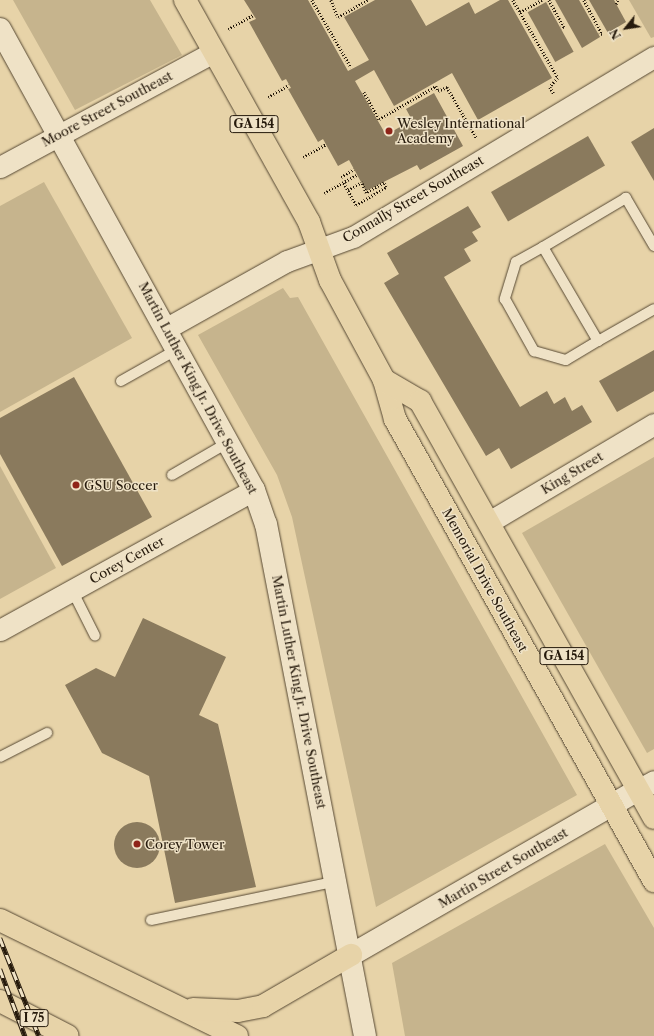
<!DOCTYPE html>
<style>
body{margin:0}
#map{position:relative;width:654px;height:1036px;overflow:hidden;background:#e7d3a8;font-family:"Libre Caslon Text",serif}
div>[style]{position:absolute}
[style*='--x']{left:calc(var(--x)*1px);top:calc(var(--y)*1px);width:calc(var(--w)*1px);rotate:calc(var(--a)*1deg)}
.green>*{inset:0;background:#c6b48d}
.building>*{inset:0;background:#8a7a5d;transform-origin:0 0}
.round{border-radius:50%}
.path>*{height:2.5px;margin-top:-1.25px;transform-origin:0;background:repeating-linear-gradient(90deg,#261a0c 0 1px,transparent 0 3px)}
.roads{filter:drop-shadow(0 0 1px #564833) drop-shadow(0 0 1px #564833)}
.service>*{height:10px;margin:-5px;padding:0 5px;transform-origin:5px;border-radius:5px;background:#efe2c6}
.minor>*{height:21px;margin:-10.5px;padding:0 10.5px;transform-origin:10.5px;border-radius:10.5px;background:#efe2c6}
.tertiary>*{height:22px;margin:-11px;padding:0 11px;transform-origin:11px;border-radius:11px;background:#efe2c6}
.secondary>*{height:22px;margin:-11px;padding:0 11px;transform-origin:11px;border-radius:11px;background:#efe2c6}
.primary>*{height:22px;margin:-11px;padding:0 11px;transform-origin:11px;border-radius:11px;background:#e7d3a8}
.motorway>*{height:22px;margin:-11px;padding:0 11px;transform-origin:11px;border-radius:11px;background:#e7d3a8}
.rail>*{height:4.5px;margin-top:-2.25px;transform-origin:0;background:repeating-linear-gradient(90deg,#efe2c6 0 9px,#261a0c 0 18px);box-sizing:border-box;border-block:1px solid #261a0c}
.dots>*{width:11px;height:11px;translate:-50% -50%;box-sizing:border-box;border:2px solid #efe2c6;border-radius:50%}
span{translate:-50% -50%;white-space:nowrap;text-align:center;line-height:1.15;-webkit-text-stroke:3px #efe2c6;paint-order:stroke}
.shield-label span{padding:1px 3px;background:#efe2c6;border:1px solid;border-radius:3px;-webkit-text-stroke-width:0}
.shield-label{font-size:12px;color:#261a0c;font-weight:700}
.street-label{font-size:13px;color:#261a0c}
.poi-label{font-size:13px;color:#261a0c}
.left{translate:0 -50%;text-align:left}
.north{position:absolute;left:606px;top:8px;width:40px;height:40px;-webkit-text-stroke:3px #efe2c6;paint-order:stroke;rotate:240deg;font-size:11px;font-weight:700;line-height:16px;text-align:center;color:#261a0c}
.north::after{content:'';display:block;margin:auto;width:14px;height:18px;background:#261a0c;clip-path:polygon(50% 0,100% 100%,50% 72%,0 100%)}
</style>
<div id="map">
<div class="green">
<i style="clip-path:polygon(13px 0,150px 0,182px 55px,75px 110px)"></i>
<i style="clip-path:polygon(629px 0,654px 0,654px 37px,651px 38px)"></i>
<i style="clip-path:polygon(44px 182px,132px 338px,0 412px,0 206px)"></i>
<i style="clip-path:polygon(283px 288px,290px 298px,298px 297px,577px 795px,376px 907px,292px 517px,277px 475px,198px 335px)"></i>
<i style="clip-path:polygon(654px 457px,654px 749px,647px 753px,522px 533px)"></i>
<i style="clip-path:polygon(0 466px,56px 568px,0 599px)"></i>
<i style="clip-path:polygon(605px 844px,654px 928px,654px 1036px,405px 1036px,392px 963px)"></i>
</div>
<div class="building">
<i style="clip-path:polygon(244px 0,308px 0,348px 71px,369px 60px,344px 17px,375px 0,411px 0,426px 26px,469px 2px,475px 14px,500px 0,508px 0,552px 78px,478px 120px,452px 73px,394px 106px,374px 70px,355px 81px,386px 135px,412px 120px,406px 109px,434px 93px,463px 146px,420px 170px,417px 165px,366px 191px,349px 160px,338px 166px,323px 139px,318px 142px,288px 89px,291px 88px,286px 79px,282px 81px,249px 22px,256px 19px)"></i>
<i style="clip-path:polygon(555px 0,579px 0,600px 37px,582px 48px)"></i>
<i style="clip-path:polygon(589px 0,614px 0,626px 22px,608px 33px)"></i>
<i style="left:546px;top:2px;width:57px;height:21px;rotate:61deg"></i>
<i style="clip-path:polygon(654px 128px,654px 181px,631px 142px)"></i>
<i style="left:588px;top:136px;width:34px;height:112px;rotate:60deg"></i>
<i style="clip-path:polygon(468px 206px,481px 227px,472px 232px,478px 241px,464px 249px,471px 261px,444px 277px,520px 407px,547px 391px,554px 404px,565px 397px,572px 411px,582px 405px,592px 422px,511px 469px,499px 448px,486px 456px,384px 283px,399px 274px,387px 253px)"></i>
<i style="clip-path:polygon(654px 350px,654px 391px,617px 412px,599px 381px)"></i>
<i style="clip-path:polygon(74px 377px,152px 517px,62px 566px,0 454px,0 418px)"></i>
<i style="clip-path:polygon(143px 618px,226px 657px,199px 715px,218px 724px,256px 887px,175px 903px,149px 776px,102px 753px,65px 685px,96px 668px,115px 677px)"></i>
<i class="round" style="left:114px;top:822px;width:46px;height:46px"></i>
</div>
<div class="path">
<i style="--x:312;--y:0;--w:78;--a:59.8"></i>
<i style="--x:331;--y:0;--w:18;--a:68"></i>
<i style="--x:338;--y:17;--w:34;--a:-30"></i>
<i style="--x:513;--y:0;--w:90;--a:60"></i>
<i style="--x:558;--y:78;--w:12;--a:132"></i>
<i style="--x:550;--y:87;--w:8;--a:60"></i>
<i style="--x:549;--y:0;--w:31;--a:61"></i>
<i style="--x:564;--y:27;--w:3;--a:162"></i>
<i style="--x:584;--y:0;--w:38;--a:62"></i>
<i style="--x:602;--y:34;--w:3;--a:162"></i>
<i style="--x:616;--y:4;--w:4;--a:-63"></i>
<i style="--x:520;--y:12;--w:25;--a:-29"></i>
<i style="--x:228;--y:29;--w:29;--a:-29"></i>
<i style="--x:364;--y:92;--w:31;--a:61"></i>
<i style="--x:379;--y:119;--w:66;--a:-30.1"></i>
<i style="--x:436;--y:86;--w:5;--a:68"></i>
<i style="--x:438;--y:91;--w:10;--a:-24"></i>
<i style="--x:447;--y:87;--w:60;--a:60"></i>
<i style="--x:268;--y:97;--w:24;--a:-30"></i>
<i style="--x:303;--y:157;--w:26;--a:-29"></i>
<i style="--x:341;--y:177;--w:15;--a:-32"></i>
<i style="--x:344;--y:183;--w:25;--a:61"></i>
<i style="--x:356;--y:205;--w:35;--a:-31"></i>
<i style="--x:386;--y:187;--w:4;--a:-117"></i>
<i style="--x:384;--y:183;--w:21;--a:151"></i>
<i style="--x:366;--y:193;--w:12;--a:-114"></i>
<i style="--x:348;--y:190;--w:14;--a:-30"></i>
<i style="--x:324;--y:193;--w:38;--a:-29"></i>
</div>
<div class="roads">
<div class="service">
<i style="--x:654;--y:246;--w:56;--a:-120.3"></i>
<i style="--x:626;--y:198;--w:96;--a:149.4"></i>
<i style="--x:543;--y:247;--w:109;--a:59.7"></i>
<i style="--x:598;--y:341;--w:64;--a:-29.7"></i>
<i style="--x:543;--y:247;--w:31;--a:151"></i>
<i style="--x:516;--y:262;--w:39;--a:107"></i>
<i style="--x:505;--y:299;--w:60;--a:60.9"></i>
<i style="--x:534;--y:351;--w:33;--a:16"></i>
<i style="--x:566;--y:360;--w:37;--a:-31"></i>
<i style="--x:121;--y:381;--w:65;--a:-29.3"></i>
<i style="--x:172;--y:475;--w:66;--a:-30.1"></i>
<i style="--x:72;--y:590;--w:51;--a:63.4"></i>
<i style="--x:0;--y:757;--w:53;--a:-27.1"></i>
<i style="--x:151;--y:920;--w:190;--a:-11.8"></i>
</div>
<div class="minor">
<i style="--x:0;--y:167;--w:243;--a:-28.3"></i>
<i style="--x:167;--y:328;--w:137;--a:-29.2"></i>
<i style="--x:287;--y:261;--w:70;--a:-20"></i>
<i style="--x:353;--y:237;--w:351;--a:-30.9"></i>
<i style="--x:489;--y:522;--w:192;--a:-30.7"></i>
<i style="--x:0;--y:630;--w:290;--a:-28.9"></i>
<i style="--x:638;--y:790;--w:18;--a:-29"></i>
</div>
<div class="tertiary">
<i style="--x:351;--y:955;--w:331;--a:-29.9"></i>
</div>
<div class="secondary">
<i style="--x:0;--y:29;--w:526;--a:61.15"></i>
<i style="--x:254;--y:490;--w:36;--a:71"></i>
<i style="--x:266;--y:524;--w:521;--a:79.06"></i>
</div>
<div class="primary">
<i style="--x:185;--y:0;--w:254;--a:60.8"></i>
<i style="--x:309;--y:222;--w:62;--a:70.1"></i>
<i style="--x:330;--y:280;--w:114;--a:61.6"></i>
<i style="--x:384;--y:380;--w:41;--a:74.2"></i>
<i style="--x:395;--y:419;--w:530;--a:60.72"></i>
<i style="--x:384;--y:380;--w:42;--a:30.3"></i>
<i style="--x:420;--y:401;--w:478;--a:60.7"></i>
</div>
<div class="motorway">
<i style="--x:0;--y:920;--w:264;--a:26.1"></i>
<i style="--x:0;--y:1001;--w:76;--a:27.2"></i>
<i style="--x:193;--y:1009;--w:45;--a:2.5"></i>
<i style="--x:238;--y:1011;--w:25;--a:-11"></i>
<i style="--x:263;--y:1006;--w:102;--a:-30.1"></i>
</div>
</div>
<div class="rail">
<i style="--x:0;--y:938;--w:105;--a:68.3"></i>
<i style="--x:0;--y:969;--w:72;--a:69.5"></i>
</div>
<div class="dots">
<i style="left:389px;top:131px;background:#8f2418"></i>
<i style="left:76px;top:485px;background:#8f2418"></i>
<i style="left:137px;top:844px;background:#8f2418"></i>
</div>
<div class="shield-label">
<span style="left:254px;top:124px">GA 154</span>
<span style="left:564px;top:656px">GA 154</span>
<span style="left:34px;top:1018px">I 75</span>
</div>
<div class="street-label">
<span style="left:107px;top:109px;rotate:-28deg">Moore Street Southeast</span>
<span style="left:413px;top:199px;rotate:-30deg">Connally Street Southeast</span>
<span style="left:198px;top:388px;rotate:62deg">Martin Luther King Jr. Drive Southeast</span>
<span style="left:572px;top:473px;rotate:-31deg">King Street</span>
<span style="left:127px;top:560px;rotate:-29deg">Corey Center</span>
<span style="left:485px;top:580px;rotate:61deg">Memorial Drive Southeast</span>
<span style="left:299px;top:692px;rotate:79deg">Martin Luther King Jr. Drive Southeast</span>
<span style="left:503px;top:868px;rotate:-30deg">Martin Street Southeast</span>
</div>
<div class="poi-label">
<span class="left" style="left:397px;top:131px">Wesley International<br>Academy</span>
<span class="left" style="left:84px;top:485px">GSU Soccer</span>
<span class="left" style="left:145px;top:844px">Corey Tower</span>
</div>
<div class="north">N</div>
</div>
